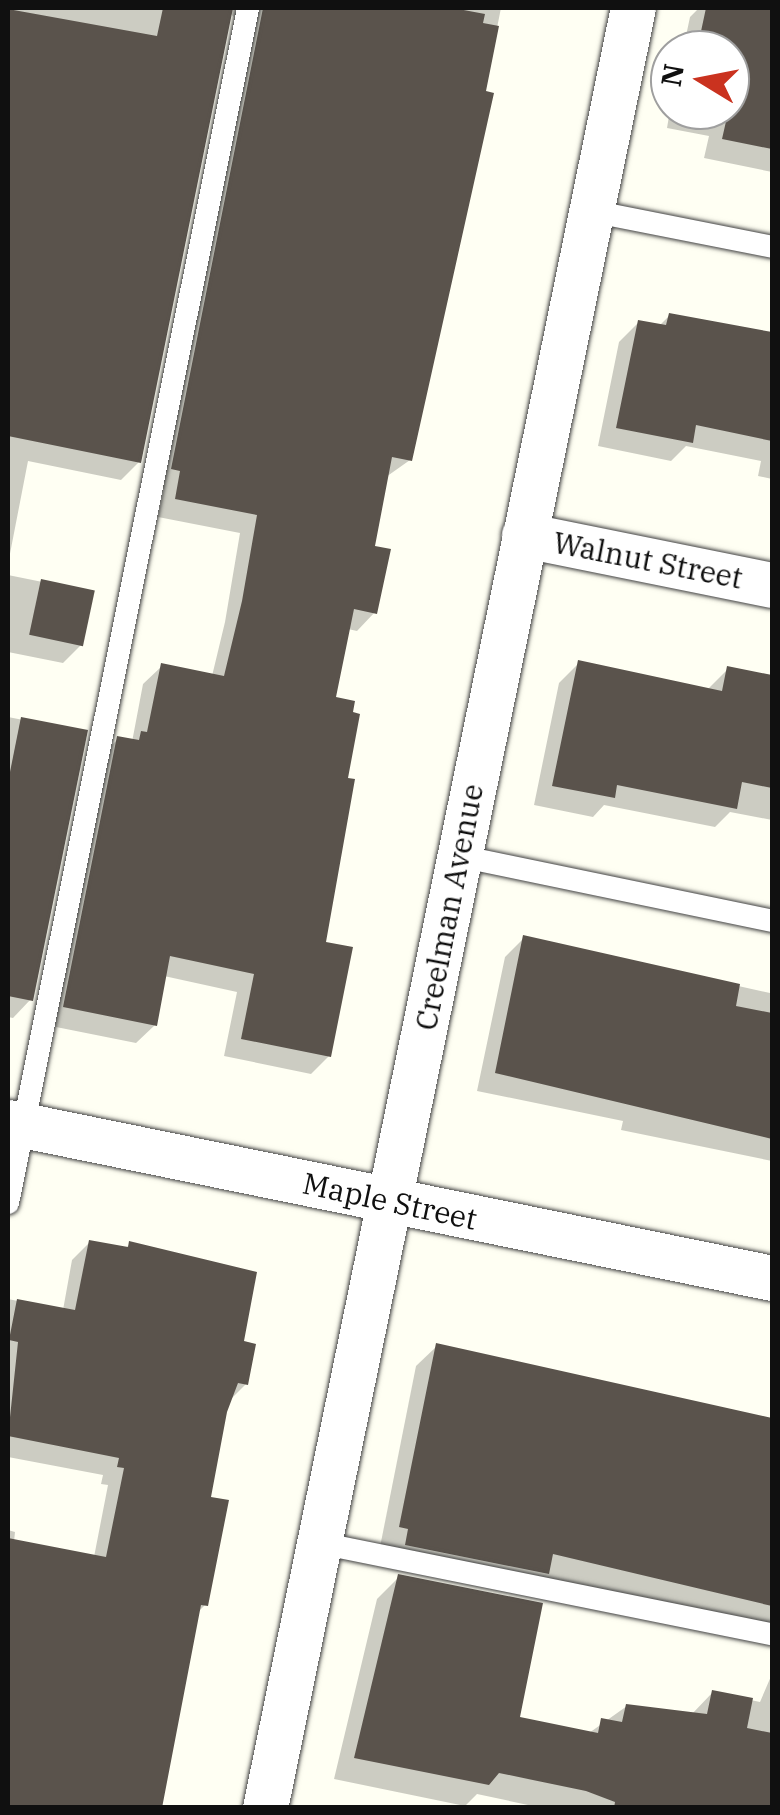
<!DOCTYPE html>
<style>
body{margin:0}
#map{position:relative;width:780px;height:1815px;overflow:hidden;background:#fffff3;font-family:"IBM Plex Serif",serif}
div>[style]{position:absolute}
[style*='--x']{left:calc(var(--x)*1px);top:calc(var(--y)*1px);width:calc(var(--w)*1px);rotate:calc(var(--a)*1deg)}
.shadow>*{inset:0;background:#0003}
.building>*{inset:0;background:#5a534c;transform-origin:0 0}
.roads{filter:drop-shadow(0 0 2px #434343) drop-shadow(0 0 2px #434343)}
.lane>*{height:22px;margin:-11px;padding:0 11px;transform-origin:11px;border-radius:11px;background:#fff}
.street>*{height:45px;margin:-22.5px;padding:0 22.5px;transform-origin:22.5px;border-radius:22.5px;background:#fff}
span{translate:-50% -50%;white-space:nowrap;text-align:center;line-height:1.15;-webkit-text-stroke:10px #fff;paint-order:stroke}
.street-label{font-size:30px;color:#101010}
.frame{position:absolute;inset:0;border:10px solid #101010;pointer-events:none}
.north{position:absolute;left:650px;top:30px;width:100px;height:100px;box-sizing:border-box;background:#fff;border:2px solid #9f9f9f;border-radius:50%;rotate:280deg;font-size:28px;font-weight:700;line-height:40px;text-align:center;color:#101010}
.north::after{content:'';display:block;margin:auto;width:35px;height:45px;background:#ca321f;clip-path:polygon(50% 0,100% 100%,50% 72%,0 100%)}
</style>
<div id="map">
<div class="shadow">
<i style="clip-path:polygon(8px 8px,501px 8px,410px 460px,386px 477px,372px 548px,375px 612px,357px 631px,348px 629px,333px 699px,323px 944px,329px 1056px,311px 1074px,224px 1056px,237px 992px,164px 976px,155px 1025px,136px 1043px,46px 1025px,100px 757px,118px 739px,132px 742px,143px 684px,162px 666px,212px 676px,225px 622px,240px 533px,158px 517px,164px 489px,154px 487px,246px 30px,229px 12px,139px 462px,121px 480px,28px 461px,8px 564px)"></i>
<i style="clip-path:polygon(699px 8px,772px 11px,772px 172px,704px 158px,709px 136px,667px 128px,670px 110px,730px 110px,730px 50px,683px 50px,690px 17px)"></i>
<i style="clip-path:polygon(670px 315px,772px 338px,772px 479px,758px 476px,761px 461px,686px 446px,671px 461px,598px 446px,619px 342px,639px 322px,659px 326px)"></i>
<i style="clip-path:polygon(8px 575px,92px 592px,81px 645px,63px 663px,8px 652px)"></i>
<i style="clip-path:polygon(579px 663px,707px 690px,728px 669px,772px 678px,772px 820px,730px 812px,715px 827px,604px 805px,593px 817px,534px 805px,559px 683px)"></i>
<i style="clip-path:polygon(8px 717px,85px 732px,31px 999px,13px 1018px,8px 1017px)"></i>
<i style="clip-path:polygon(524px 938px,770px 993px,772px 980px,772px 1161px,621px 1130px,623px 1121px,477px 1091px,505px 957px)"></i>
<i style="clip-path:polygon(90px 1242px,125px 1249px,130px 1244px,241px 1343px,246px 1384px,229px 1401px,208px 1499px,205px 1605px,197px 1613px,160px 1808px,8px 1808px,8px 1530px,15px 1532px,14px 1542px,94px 1557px,108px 1485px,101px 1484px,103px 1475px,8px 1457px,8px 1299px,63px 1310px,72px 1260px)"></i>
<i style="clip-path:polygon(437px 1346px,772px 1434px,772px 1630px,380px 1547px,416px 1366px)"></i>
<i style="clip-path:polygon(399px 1577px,518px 1719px,589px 1733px,627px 1706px,691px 1715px,713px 1692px,760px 1702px,772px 1674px,772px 1808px,542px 1808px,477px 1794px,465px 1806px,334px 1779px,377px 1599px)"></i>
</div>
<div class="building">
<i style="clip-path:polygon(163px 8px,233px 8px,141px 463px,8px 436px,8px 9px,157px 36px)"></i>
<i style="clip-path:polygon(263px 8px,453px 8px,485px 14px,483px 23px,499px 26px,486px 91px,494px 93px,412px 461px,392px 457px,375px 546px,391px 549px,377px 614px,354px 609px,336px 697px,355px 701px,353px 712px,360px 714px,348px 778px,355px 779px,326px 942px,353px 947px,331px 1057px,241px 1039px,254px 974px,170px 956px,157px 1026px,63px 1007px,117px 736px,139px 740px,141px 731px,147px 732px,161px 663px,224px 676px,242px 601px,257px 515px,175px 499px,180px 471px,171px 469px)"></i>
<i style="clip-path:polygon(706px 8px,772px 8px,772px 149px,722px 139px,727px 117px,691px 110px,730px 110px,730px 50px,697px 50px)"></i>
<i style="clip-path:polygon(669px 313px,772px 332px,772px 441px,696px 425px,693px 443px,616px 428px,638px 320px,666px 325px)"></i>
<i style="left:41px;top:579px;width:55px;height:57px;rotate:12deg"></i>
<i style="clip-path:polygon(578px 660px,722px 691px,727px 666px,772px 675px,772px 788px,742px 782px,737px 809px,617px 785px,615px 798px,552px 786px)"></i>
<i style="clip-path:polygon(21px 717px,88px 730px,33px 1001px,8px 996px,8px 782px)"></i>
<i style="clip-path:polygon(523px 935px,740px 984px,736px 1006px,772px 1013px,772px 1139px,495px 1073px)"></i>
<i style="clip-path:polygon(89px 1240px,128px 1247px,129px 1241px,257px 1272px,244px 1341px,256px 1344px,248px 1385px,238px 1383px,227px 1412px,211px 1497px,229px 1500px,208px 1606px,201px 1605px,162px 1808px,8px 1808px,8px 1538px,106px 1557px,124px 1468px,117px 1467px,119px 1458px,8px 1436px,18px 1342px,9px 1340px,17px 1299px,75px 1310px)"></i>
<i style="clip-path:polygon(436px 1343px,772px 1418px,772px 1606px,553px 1554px,549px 1574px,405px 1545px,408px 1529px,399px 1527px)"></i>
<i style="clip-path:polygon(398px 1574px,543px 1603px,520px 1717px,598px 1733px,601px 1718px,622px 1722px,626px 1704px,707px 1714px,712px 1690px,753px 1698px,747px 1728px,772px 1733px,772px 1808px,614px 1808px,615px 1802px,586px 1791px,499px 1773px,489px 1785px,354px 1758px)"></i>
</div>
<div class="roads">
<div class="lane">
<i style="--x:591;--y:211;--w:185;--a:11.2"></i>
<i style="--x:459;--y:856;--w:320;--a:11.7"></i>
<i style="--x:8;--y:1203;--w:1219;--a:-78.64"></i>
<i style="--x:319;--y:1543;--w:462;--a:11.4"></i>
</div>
<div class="street">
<i style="--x:524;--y:535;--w:253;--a:11.4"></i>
<i style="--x:8;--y:1122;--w:780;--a:11.54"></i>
<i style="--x:265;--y:1808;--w:1837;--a:-78.45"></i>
</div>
</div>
<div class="street-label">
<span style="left:648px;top:560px;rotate:11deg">Walnut Street</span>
<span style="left:449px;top:907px;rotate:-79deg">Creelman Avenue</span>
<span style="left:390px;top:1201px;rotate:12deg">Maple Street</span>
</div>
<div class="frame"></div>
<div class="north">N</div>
</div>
